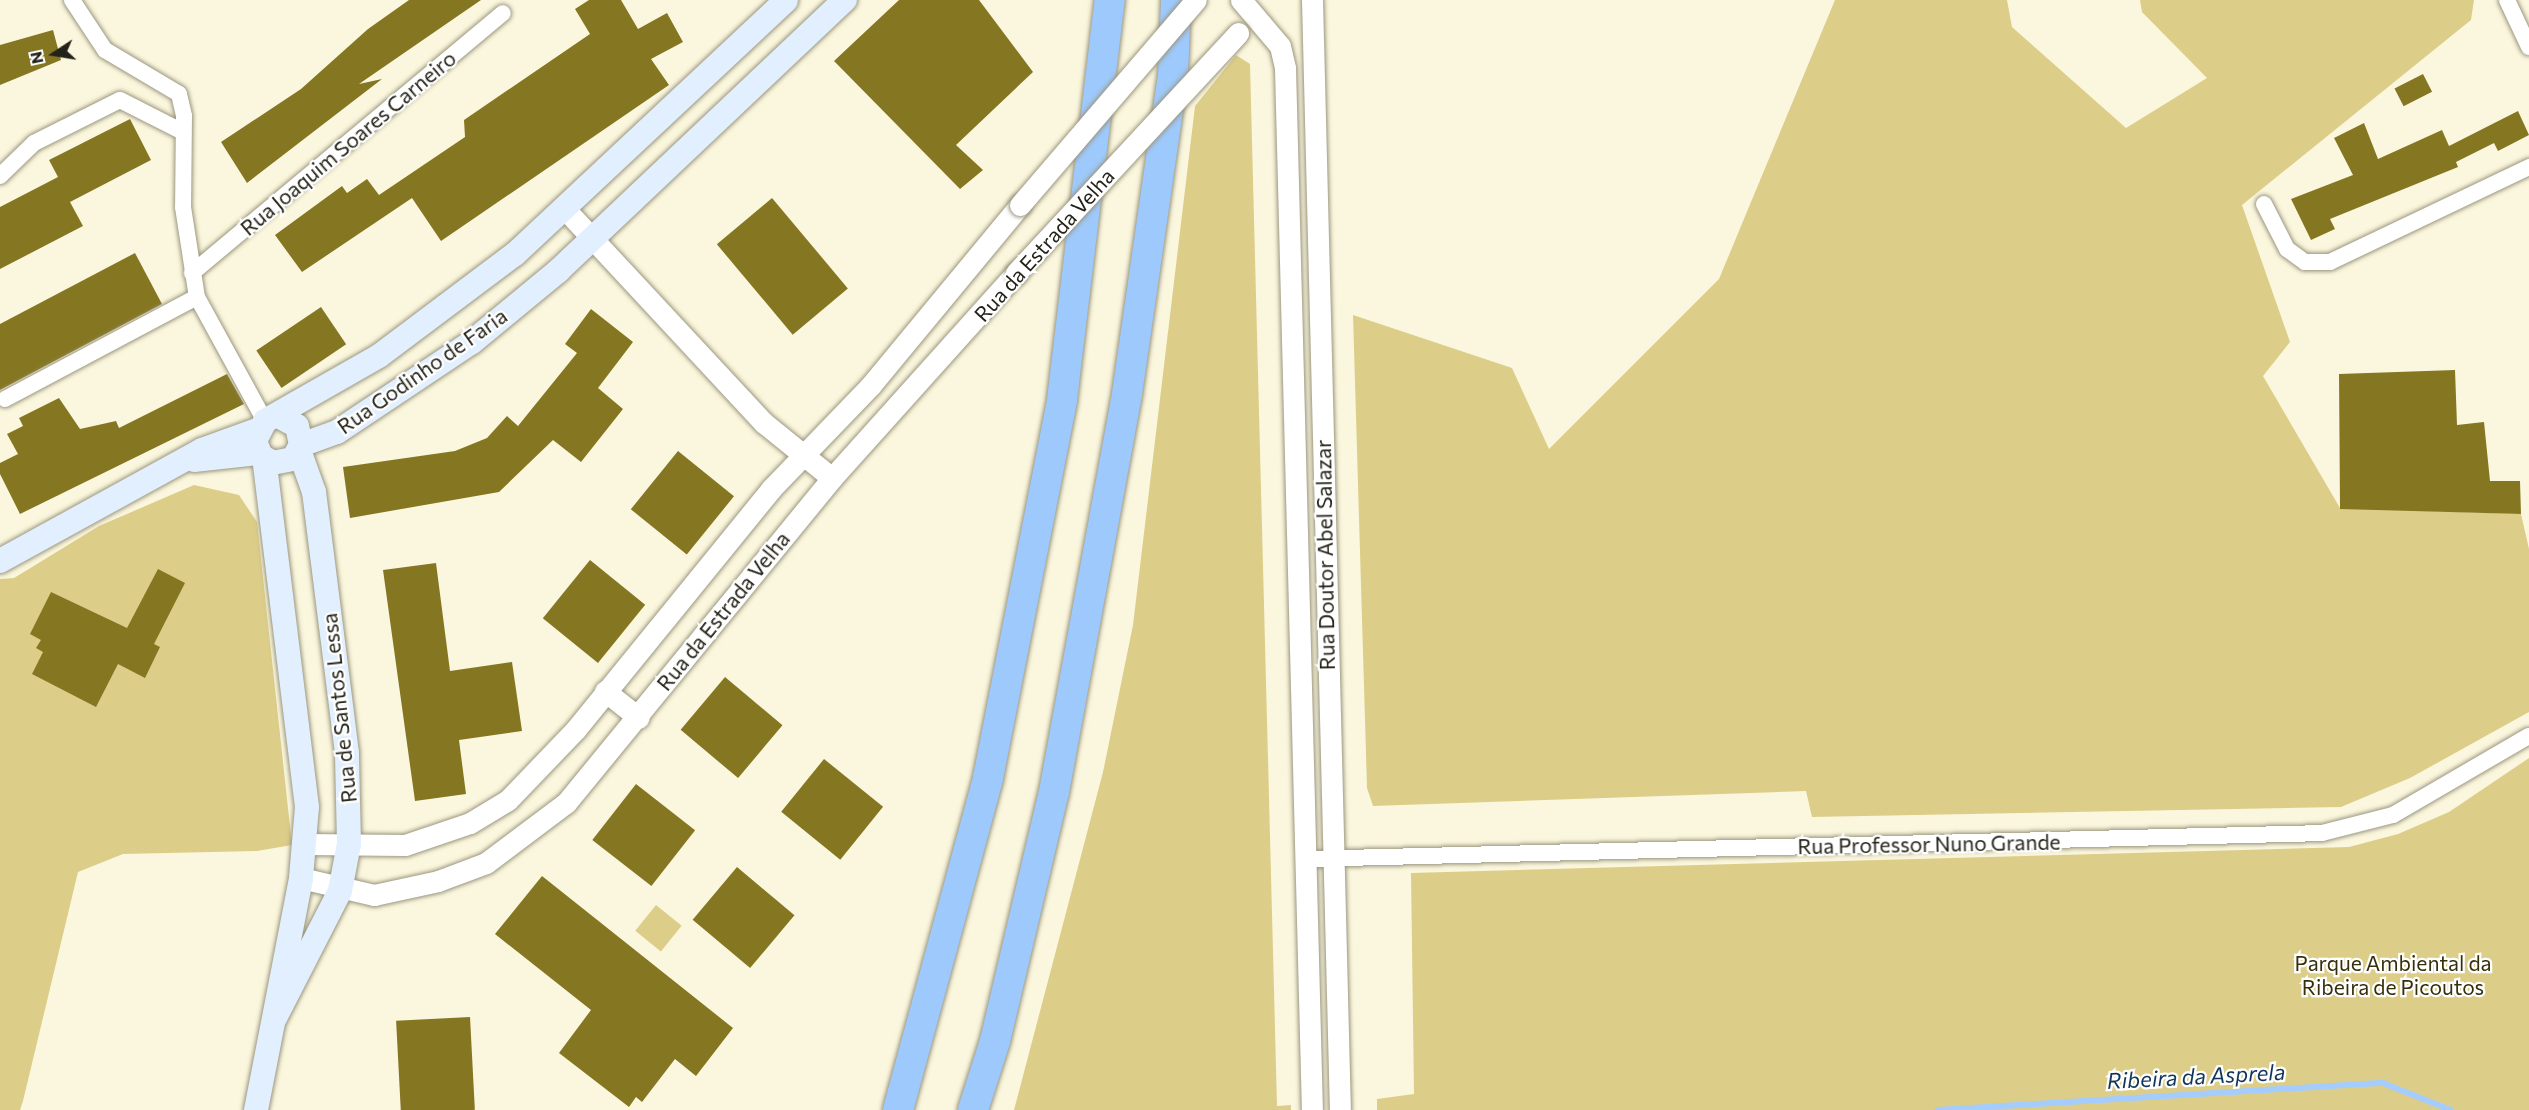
<!DOCTYPE html>
<style>
body{margin:0}
#map{position:relative;width:2529px;height:1110px;overflow:hidden;background:#fbf7de;font-family:Commissioner,sans-serif}
div>[style]{position:absolute}
[style*='--x']{left:calc(var(--x)*1px);top:calc(var(--y)*1px);width:calc(var(--w)*1px);rotate:calc(var(--a)*1deg)}
.green>*{inset:0;background:#dcce89;transform-origin:0 0}
.stream>*{height:6px;margin:-3px;padding:0 3px;transform-origin:3px;border-radius:3px;background:#a4cdfe}
.building>*{inset:0;background:#857622;transform-origin:0 0}
.roads{filter:drop-shadow(0 0 2px #9b967f) drop-shadow(0 0 2px #9b967f)}
.minor>*{height:16px;margin:-8px;padding:0 8px;transform-origin:8px;border-radius:8px;background:#fff}
.tertiary>*{height:21px;margin:-10.5px;padding:0 10.5px;transform-origin:10.5px;border-radius:10.5px;background:#fff}
.secondary>*{height:24px;margin:-12px;padding:0 12px;transform-origin:12px;border-radius:12px;background:#e2effe}
.motorway>*{height:30px;margin:-15px;padding:0 15px;transform-origin:15px;border-radius:15px;background:#9ec9fc}
.bridges{filter:drop-shadow(0 0 2px #9b967f) drop-shadow(0 0 2px #9b967f)}
.tertiary-bridge>*{height:21px;margin:-10.5px;padding:0 10.5px;transform-origin:10.5px;border-radius:10.5px;background:#fff}
span{translate:-50% -50%;white-space:nowrap;text-align:center;line-height:1.15;-webkit-text-stroke:4.5px #fff;paint-order:stroke}
.street-label{font-size:21px;color:#232218}
.park-label{font-size:21px;color:#362f0b}
.water-label{font-size:22px;color:#11345b;font-style:italic}
.north{position:absolute;left:24px;top:24px;width:60px;height:60px;-webkit-text-stroke:4px #fff;paint-order:stroke;rotate:258deg;font-size:16px;font-weight:700;line-height:24px;text-align:center;color:#232218}
.north::after{content:'';display:block;margin:auto;width:21px;height:27px;background:#232218;clip-path:polygon(50% 0,100% 100%,50% 72%,0 100%)}
</style>
<div id="map">
<div class="green">
<i style="clip-path:polygon(1835px 0,2007px 0,2012px 27px,2126px 128px,2207px 78px,2142px 12px,2140px 0,2474px 0,2471px 20px,2242px 205px,2290px 342px,2263px 376px,2340px 508px,2521px 514px,2529px 549px,2529px 712px,2410px 778px,2341px 807px,1812px 817px,1806px 791px,1373px 806px,1367px 788px,1353px 315px,1512px 368px,1549px 449px,1719px 279px)"></i>
<i style="clip-path:polygon(1236px 55px,1250px 64px,1277px 1106px,1291px 1105px,1291px 1110px,1014px 1110px,1103px 772px,1133px 625px,1195px 106px)"></i>
<i style="clip-path:polygon(194px 485px,239px 495px,257px 522px,292px 845px,257px 851px,123px 854px,78px 872px,23px 1101px,20px 1110px,0 1110px,0 579px,14px 578px,99px 526px)"></i>
<i style="clip-path:polygon(2529px 758px,2529px 1110px,1377px 1110px,1377px 1099px,1414px 1094px,1411px 873px,2349px 847px,2398px 834px,2449px 812px)"></i>
<i style="left:656px;top:905px;width:33px;height:33px;rotate:39deg"></i>
</div>
<div class="stream">
<i style="--x:1938;--y:1110;--w:446;--a:-3.5"></i>
<i style="--x:2383;--y:1083;--w:73;--a:21.7"></i>
</div>
<div class="building">
<i style="clip-path:polygon(409px 0,481px 0,359px 84px,382px 79px,247px 183px,221px 142px,301px 89px,368px 29px)"></i>
<i style="clip-path:polygon(589px 0,621px 0,638px 29px,667px 13px,683px 42px,651px 59px,669px 85px,441px 241px,412px 198px,302px 272px,275px 235px,342px 186px,347px 193px,367px 179px,379px 195px,465px 137px,464px 120px,590px 34px,575px 9px)"></i>
<i style="clip-path:polygon(899px 0,979px 0,1033px 72px,956px 145px,983px 170px,960px 189px,834px 61px)"></i>
<i style="clip-path:polygon(53px 30px,61px 60px,0 85px,0 45px)"></i>
<i style="left:2423px;top:74px;width:20px;height:32px;rotate:63deg"></i>
<i style="clip-path:polygon(2518px 111px,2529px 135px,2498px 151px,2494px 143px,2456px 162px,2458px 167px,2330px 219px,2335px 229px,2311px 240px,2291px 199px,2353px 175px,2334px 138px,2364px 123px,2378px 159px,2442px 130px,2449px 146px)"></i>
<i style="clip-path:polygon(130px 119px,151px 160px,70px 202px,83px 226px,0 269px,0 207px,58px 177px,49px 160px)"></i>
<i style="left:772px;top:198px;width:118px;height:72px;rotate:50deg"></i>
<i style="clip-path:polygon(135px 253px,162px 304px,0 390px,0 324px)"></i>
<i style="left:321px;top:307px;width:45px;height:78px;rotate:56deg"></i>
<i style="clip-path:polygon(591px 309px,633px 342px,598px 388px,623px 409px,581px 462px,553px 440px,499px 492px,350px 518px,343px 467px,455px 451px,487px 438px,507px 416px,518px 426px,577px 353px,565px 344px)"></i>
<i style="clip-path:polygon(2455px 370px,2457px 425px,2484px 422px,2490px 481px,2520px 481px,2521px 514px,2340px 509px,2339px 374px)"></i>
<i style="clip-path:polygon(227px 374px,244px 404px,20px 514px,0 474px,0 463px,18px 454px,7px 434px,23px 426px,19px 418px,59px 398px,80px 429px,116px 421px,119px 428px)"></i>
<i style="left:678px;top:451px;width:72px;height:75px;rotate:39deg"></i>
<i style="left:590px;top:560px;width:71px;height:75px;rotate:39deg"></i>
<i style="clip-path:polygon(436px 563px,450px 671px,512px 662px,522px 731px,459px 740px,466px 794px,415px 801px,383px 570px)"></i>
<i style="clip-path:polygon(158px 569px,185px 583px,154px 644px,160px 647px,145px 678px,118px 664px,96px 707px,32px 674px,43px 652px,36px 648px,41px 640px,30px 634px,51px 592px,127px 628px)"></i>
<i style="left:725px;top:677px;width:75px;height:69px;rotate:40deg"></i>
<i style="left:824px;top:759px;width:76px;height:68px;rotate:39deg"></i>
<i style="left:636px;top:784px;width:75px;height:71px;rotate:38deg"></i>
<i style="left:737px;top:867px;width:75px;height:69px;rotate:40deg"></i>
<i style="clip-path:polygon(542px 876px,733px 1028px,696px 1076px,675px 1059px,642px 1102px,636px 1097px,629px 1107px,559px 1053px,591px 1010px,495px 934px)"></i>
<i style="left:470px;top:1017px;width:93px;height:74px;rotate:87deg"></i>
</div>
<div class="roads">
<div class="minor">
<i style="--x:72;--y:0;--w:60;--a:56.6"></i>
<i style="--x:105;--y:50;--w:86;--a:30.7"></i>
<i style="--x:179;--y:94;--w:23;--a:77"></i>
<i style="--x:184;--y:116;--w:91;--a:90.6"></i>
<i style="--x:183;--y:207;--w:91;--a:81.2"></i>
<i style="--x:197;--y:297;--w:141;--a:61.3"></i>
<i style="--x:2507;--y:0;--w:52;--a:64.9"></i>
<i style="--x:0;--y:176;--w:47;--a:-44.1"></i>
<i style="--x:34;--y:143;--w:96;--a:-26.6"></i>
<i style="--x:120;--y:100;--w:71;--a:26.9"></i>
<i style="--x:2264;--y:204;--w:51;--a:62.9"></i>
<i style="--x:2287;--y:249;--w:22;--a:36"></i>
<i style="--x:2305;--y:262;--w:25;--a:0"></i>
<i style="--x:2330;--y:262;--w:221;--a:-25.5"></i>
<i style="--x:192;--y:273;--w:405;--a:-39.9"></i>
<i style="--x:5;--y:399;--w:217;--a:-28"></i>
<i style="--x:1305;--y:859;--w:1017;--a:-1.46"></i>
<i style="--x:2322;--y:833;--w:73;--a:-14.2"></i>
<i style="--x:2393;--y:815;--w:157;--a:-30.2"></i>
</div>
<div class="tertiary">
<i style="--x:1241;--y:0;--w:60;--a:49.7"></i>
<i style="--x:1280;--y:46;--w:23;--a:77"></i>
<i style="--x:1285;--y:68;--w:1042;--a:88.52"></i>
<i style="--x:1312;--y:0;--w:1110;--a:88.56"></i>
<i style="--x:565;--y:209;--w:292;--a:47.1"></i>
<i style="--x:764;--y:423;--w:87;--a:39"></i>
<i style="--x:605;--y:691;--w:43;--a:38.5"></i>
<i style="--x:305;--y:844;--w:100;--a:0.6"></i>
<i style="--x:405;--y:845;--w:69;--a:-18.7"></i>
<i style="--x:470;--y:823;--w:44;--a:-31.2"></i>
<i style="--x:508;--y:800;--w:98;--a:-46.2"></i>
<i style="--x:576;--y:729;--w:309;--a:-50.9"></i>
<i style="--x:771;--y:489;--w:144;--a:-46.1"></i>
<i style="--x:871;--y:385;--w:234;--a:-50.4"></i>
<i style="--x:301;--y:878;--w:75;--a:13.1"></i>
<i style="--x:374;--y:895;--w:66;--a:-12.3"></i>
<i style="--x:438;--y:881;--w:51;--a:-20.6"></i>
<i style="--x:486;--y:863;--w:100;--a:-36.9"></i>
<i style="--x:566;--y:803;--w:420;--a:-50.7"></i>
<i style="--x:832;--y:478;--w:275;--a:-48.1"></i>
</div>
<div class="secondary">
<i style="--x:280;--y:417;--w:19;--a:28"></i>
<i style="--x:297;--y:426;--w:19;--a:78"></i>
<i style="--x:301;--y:445;--w:16;--a:120"></i>
<i style="--x:293;--y:459;--w:20;--a:169"></i>
<i style="--x:273;--y:463;--w:14;--a:-150"></i>
<i style="--x:261;--y:456;--w:16;--a:-112"></i>
<i style="--x:255;--y:441;--w:22;--a:-63"></i>
<i style="--x:265;--y:421;--w:131;--a:-29.7"></i>
<i style="--x:379;--y:356;--w:170;--a:-36.9"></i>
<i style="--x:515;--y:254;--w:371;--a:-43.1"></i>
<i style="--x:301;--y:445;--w:38;--a:-20"></i>
<i style="--x:337;--y:432;--w:162;--a:-33.7"></i>
<i style="--x:472;--y:342;--w:112;--a:-39.5"></i>
<i style="--x:558;--y:271;--w:395;--a:-43.4"></i>
<i style="--x:194;--y:460;--w:64;--a:-6.2"></i>
<i style="--x:0;--y:561;--w:230;--a:-28.8"></i>
<i style="--x:202;--y:450;--w:59;--a:-20"></i>
<i style="--x:275;--y:1018;--w:143;--a:-62.9"></i>
<i style="--x:340;--y:891;--w:48;--a:-79.2"></i>
<i style="--x:349;--y:844;--w:91;--a:-91.3"></i>
<i style="--x:347;--y:753;--w:263;--a:-97.2"></i>
<i style="--x:314;--y:492;--w:45;--a:-109.7"></i>
<i style="--x:256;--y:1110;--w:236;--a:-79"></i>
<i style="--x:301;--y:878;--w:71;--a:-85.2"></i>
<i style="--x:307;--y:807;--w:351;--a:-97"></i>
</div>
<div class="motorway">
<i style="--x:898;--y:1110;--w:344;--a:-74.8"></i>
<i style="--x:988;--y:778;--w:385;--a:-78.9"></i>
<i style="--x:1062;--y:400;--w:403;--a:-83.2"></i>
<i style="--x:973;--y:1110;--w:72;--a:-72.3"></i>
<i style="--x:995;--y:1041;--w:256;--a:-76.7"></i>
<i style="--x:1054;--y:792;--w:405;--a:-79.6"></i>
<i style="--x:1127;--y:394;--w:322;--a:-81.8"></i>
<i style="--x:1173;--y:75;--w:75;--a:-87.7"></i>
</div>
</div>
<div class="bridges">
<div class="tertiary-bridge">
<i style="--x:1020;--y:205;--w:270;--a:-49.4"></i>
<i style="--x:1016;--y:273;--w:327;--a:-47.2"></i>
</div>
</div>
<div class="street-label">
<span style="left:348px;top:143px;rotate:-40deg">Rua Joaquim Soares Carneiro</span>
<span style="left:1044px;top:245px;rotate:-48deg">Rua da Estrada Velha</span>
<span style="left:422px;top:371px;rotate:-35deg">Rua Godinho de Faria</span>
<span style="left:1325px;top:555px;rotate:-91deg">Rua Doutor Abel Salazar</span>
<span style="left:723px;top:611px;rotate:-51deg">Rua da Estrada Velha</span>
<span style="left:339px;top:708px;rotate:-96deg">Rua de Santos Lessa</span>
<span style="left:1929px;top:844px;rotate:-1deg">Rua Professor Nuno Grande</span>
</div>
<div class="park-label">
<span style="left:2393px;top:975px">Parque Ambiental da<br>Ribeira de Picoutos</span>
</div>
<div class="water-label">
<span style="left:2196px;top:1076px;rotate:-3deg">Ribeira da Asprela</span>
</div>
<div class="north">N</div>
</div>
